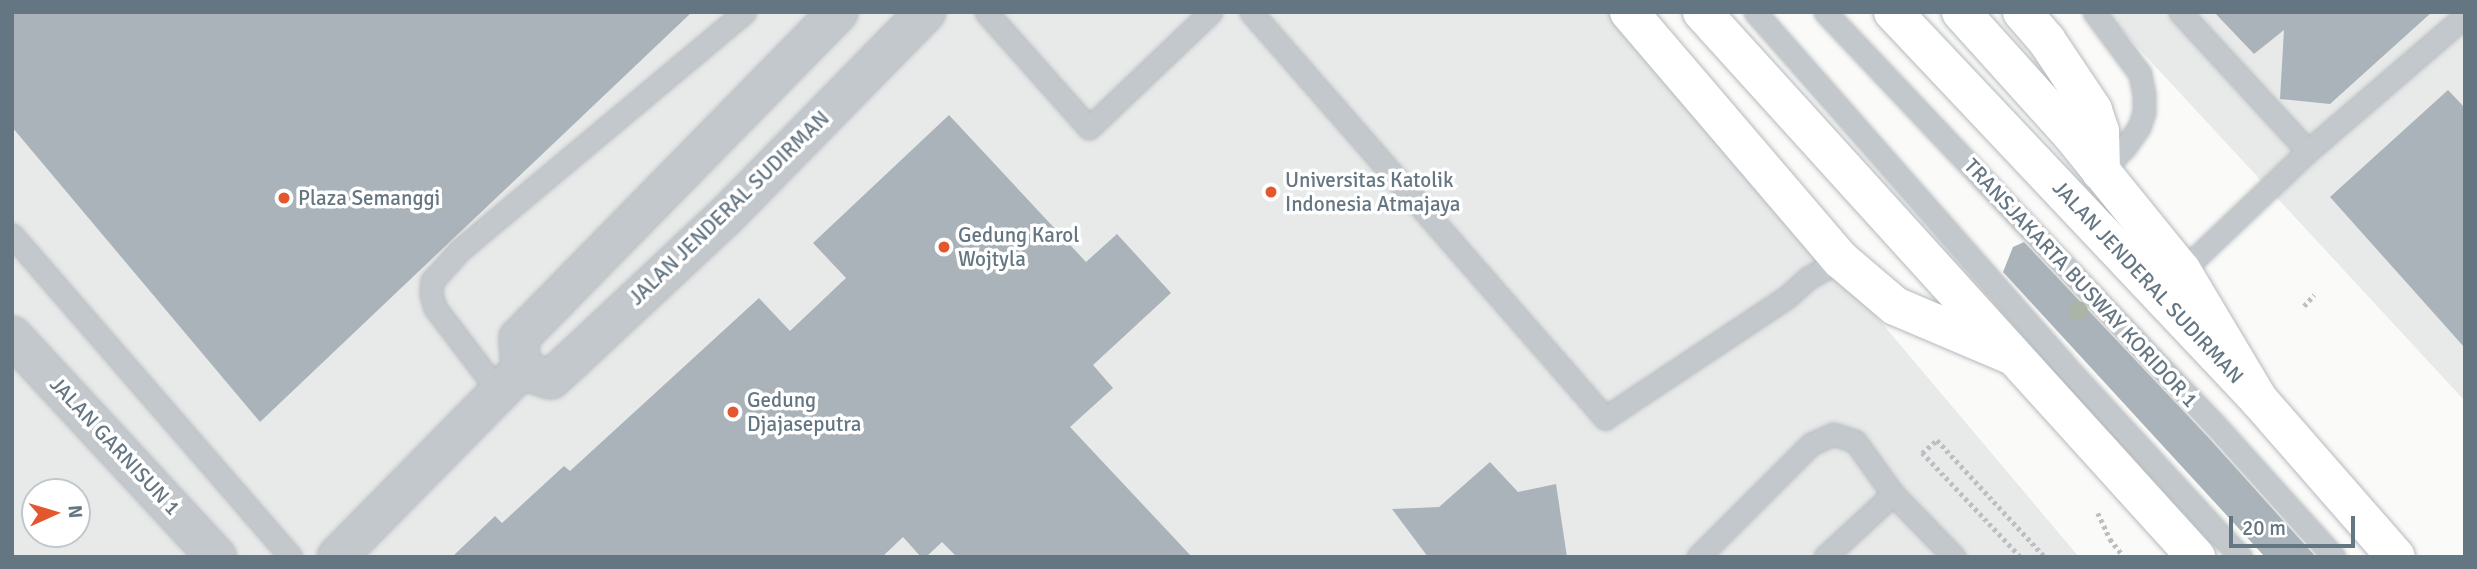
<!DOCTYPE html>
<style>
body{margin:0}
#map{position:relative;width:2477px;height:569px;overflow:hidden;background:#fafaf8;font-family:Signika,sans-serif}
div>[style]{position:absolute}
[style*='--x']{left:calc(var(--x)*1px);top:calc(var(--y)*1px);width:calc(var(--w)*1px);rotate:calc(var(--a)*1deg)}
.built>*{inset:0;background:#e8e9e9}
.building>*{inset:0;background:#aab3b9}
.path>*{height:4.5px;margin-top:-2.25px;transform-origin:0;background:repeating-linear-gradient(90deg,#bbbfc2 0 3.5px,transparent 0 7px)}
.roads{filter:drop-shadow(0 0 2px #b5babe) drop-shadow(0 0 2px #b5babe)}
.lane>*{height:21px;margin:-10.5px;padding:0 10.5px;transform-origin:10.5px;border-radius:10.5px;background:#c3c8cc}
.street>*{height:38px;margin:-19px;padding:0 19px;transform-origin:19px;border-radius:19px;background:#c3c8cc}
.primary>*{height:38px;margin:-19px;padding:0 19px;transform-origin:19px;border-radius:19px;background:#fff}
.highway>*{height:38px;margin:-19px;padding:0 19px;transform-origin:19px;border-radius:19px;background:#fff}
.trees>*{width:20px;height:20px;margin:-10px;border-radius:50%;background:#aab4a7}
.dots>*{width:19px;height:19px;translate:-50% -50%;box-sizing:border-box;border:4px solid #fff;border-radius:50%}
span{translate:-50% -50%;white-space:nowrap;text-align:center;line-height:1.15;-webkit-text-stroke:7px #fff;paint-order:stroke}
.poi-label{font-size:21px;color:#657683}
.left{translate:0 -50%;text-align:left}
.street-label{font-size:21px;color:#657683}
.frame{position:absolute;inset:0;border:14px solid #657683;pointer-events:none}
.north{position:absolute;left:21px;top:478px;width:70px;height:70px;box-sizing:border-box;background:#fff;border:2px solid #c1c8cd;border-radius:50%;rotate:86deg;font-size:19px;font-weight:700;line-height:28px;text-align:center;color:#657683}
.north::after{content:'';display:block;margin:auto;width:24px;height:32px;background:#e4572e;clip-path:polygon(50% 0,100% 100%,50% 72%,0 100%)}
.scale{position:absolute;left:2229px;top:516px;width:126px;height:32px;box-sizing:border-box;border:4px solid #657683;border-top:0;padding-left:9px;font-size:21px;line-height:24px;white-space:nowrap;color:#657683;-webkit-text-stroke:5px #fff;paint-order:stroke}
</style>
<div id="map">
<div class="built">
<i style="clip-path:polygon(evenodd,12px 12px,1615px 12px,1666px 67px,2079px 557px,12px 557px,12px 12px,35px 492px,77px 492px,77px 534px,35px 534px,35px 492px)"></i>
<i style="clip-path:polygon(2105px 12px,2465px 12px,2465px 401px)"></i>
</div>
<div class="building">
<i style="clip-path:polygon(12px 12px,692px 12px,260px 422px,12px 127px)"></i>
<i style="clip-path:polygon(2214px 12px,2432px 12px,2330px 104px,2280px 99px,2284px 30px,2254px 54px)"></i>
<i style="clip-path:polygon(2448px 90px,2465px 108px,2465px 348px,2330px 197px)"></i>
<i style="clip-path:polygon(949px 115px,1086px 262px,1117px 234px,1171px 293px,1093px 365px,1113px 388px,1070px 427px,1192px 557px,957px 557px,942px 542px,926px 557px,921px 557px,903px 537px,882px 557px,452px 557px,495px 516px,502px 523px,564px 466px,570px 471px,759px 298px,790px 331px,846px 278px,813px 243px)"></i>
<i style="clip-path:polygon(2024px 242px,2208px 437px,2316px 557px,2265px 557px,2003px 272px,2013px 247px)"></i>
<i style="clip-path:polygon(1490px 462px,1518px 492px,1556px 484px,1567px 557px,1428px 557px,1392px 509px,1439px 507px)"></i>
</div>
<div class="path">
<i style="--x:2304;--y:306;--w:15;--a:-48"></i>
<i style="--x:2098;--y:513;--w:29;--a:65"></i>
<i style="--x:2110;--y:539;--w:23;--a:52"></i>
<i style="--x:2020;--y:557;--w:143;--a:-133.3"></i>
<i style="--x:1922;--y:453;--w:20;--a:-41"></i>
<i style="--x:1937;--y:440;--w:159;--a:47.3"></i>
</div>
<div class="roads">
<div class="lane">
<i style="--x:986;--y:12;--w:155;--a:48.4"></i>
<i style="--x:1089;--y:128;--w:168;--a:-43.6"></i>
<i style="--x:1251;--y:12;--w:539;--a:48.91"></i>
<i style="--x:1605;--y:418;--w:219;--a:-33.6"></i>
<i style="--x:1787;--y:297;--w:28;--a:-42"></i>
<i style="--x:1808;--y:278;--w:38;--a:-29"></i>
<i style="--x:1755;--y:12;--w:467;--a:48.7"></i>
<i style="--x:2063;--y:363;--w:263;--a:47.5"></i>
<i style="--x:1825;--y:12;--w:572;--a:46.63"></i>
<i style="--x:2218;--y:428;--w:173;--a:48"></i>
<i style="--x:2094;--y:12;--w:77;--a:53.4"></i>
<i style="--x:2140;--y:74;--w:20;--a:79"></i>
<i style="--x:2144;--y:94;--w:18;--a:90"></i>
<i style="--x:2144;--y:112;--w:16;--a:108"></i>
<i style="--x:2139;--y:127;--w:24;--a:125"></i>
<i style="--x:2125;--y:147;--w:35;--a:134"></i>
<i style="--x:2180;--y:12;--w:189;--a:47.4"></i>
<i style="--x:2308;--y:151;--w:207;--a:-40.7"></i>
<i style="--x:12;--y:235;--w:426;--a:49.1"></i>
<i style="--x:2182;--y:271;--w:174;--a:-43.6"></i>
<i style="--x:499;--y:392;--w:106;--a:-127.3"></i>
<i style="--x:435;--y:308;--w:15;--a:-106"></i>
<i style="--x:431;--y:294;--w:13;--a:-86"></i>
<i style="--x:432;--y:281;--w:42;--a:-47.9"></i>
<i style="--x:460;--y:250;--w:371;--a:-39.9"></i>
<i style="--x:1698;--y:557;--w:160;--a:-45"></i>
<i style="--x:1811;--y:444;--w:24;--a:-24"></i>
<i style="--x:1833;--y:434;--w:23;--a:18"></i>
<i style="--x:1855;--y:441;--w:65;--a:54.4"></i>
<i style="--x:1893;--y:494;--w:88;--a:45.9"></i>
<i style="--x:1825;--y:557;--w:93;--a:-42.8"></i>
</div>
<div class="street">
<i style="--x:12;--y:336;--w:301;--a:47.2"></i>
<i style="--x:521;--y:370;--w:31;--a:17"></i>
<i style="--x:551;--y:379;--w:30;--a:-42"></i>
<i style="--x:573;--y:359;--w:208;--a:-43.1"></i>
<i style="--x:725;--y:217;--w:287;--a:-45.6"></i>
<i style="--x:521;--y:370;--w:32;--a:-94"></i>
<i style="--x:519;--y:338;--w:456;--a:-45.6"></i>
<i style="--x:337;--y:557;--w:262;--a:-45.5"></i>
</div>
<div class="primary">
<i style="--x:1702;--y:12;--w:736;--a:47.81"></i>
<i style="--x:1893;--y:12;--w:533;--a:46.67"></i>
<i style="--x:2259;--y:400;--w:208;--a:48.9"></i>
</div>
<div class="highway">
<i style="--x:1629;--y:12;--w:326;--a:49.5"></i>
<i style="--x:1841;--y:260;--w:71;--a:40.4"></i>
<i style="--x:1895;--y:306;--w:128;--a:23"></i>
<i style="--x:1961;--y:12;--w:164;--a:48"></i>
<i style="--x:2071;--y:134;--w:176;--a:51"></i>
<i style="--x:2182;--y:271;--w:150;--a:59.2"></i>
<i style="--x:2022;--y:12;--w:38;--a:49"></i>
<i style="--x:2047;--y:41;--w:83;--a:56.3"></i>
<i style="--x:2093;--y:110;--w:22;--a:72"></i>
<i style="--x:2100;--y:131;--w:41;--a:88.6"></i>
</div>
</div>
<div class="trees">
<i style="left:2078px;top:311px"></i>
</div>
<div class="dots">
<i style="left:1271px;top:192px;background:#e4572e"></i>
<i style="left:284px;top:198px;background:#e4572e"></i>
<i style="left:944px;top:247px;background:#e4572e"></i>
<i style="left:733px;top:412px;background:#e4572e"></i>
</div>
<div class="poi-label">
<span class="left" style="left:1285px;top:192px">Universitas Katolik<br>Indonesia Atmajaya</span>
<span class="left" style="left:298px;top:198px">Plaza Semanggi</span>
<span class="left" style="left:958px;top:247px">Gedung Karol<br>Wojtyla</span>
<span class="left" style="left:747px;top:412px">Gedung<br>Djajaseputra</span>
</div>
<div class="street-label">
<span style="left:729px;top:208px;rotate:-44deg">JALAN JENDERAL SUDIRMAN</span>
<span style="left:2148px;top:282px;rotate:47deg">JALAN JENDERAL SUDIRMAN</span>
<span style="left:2081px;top:283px;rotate:47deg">TRANSJAKARTA BUSWAY KORIDOR 1</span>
<span style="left:115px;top:446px;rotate:47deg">JALAN GARNISUN 1</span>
</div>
<div class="frame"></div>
<div class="north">N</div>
<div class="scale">20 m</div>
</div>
